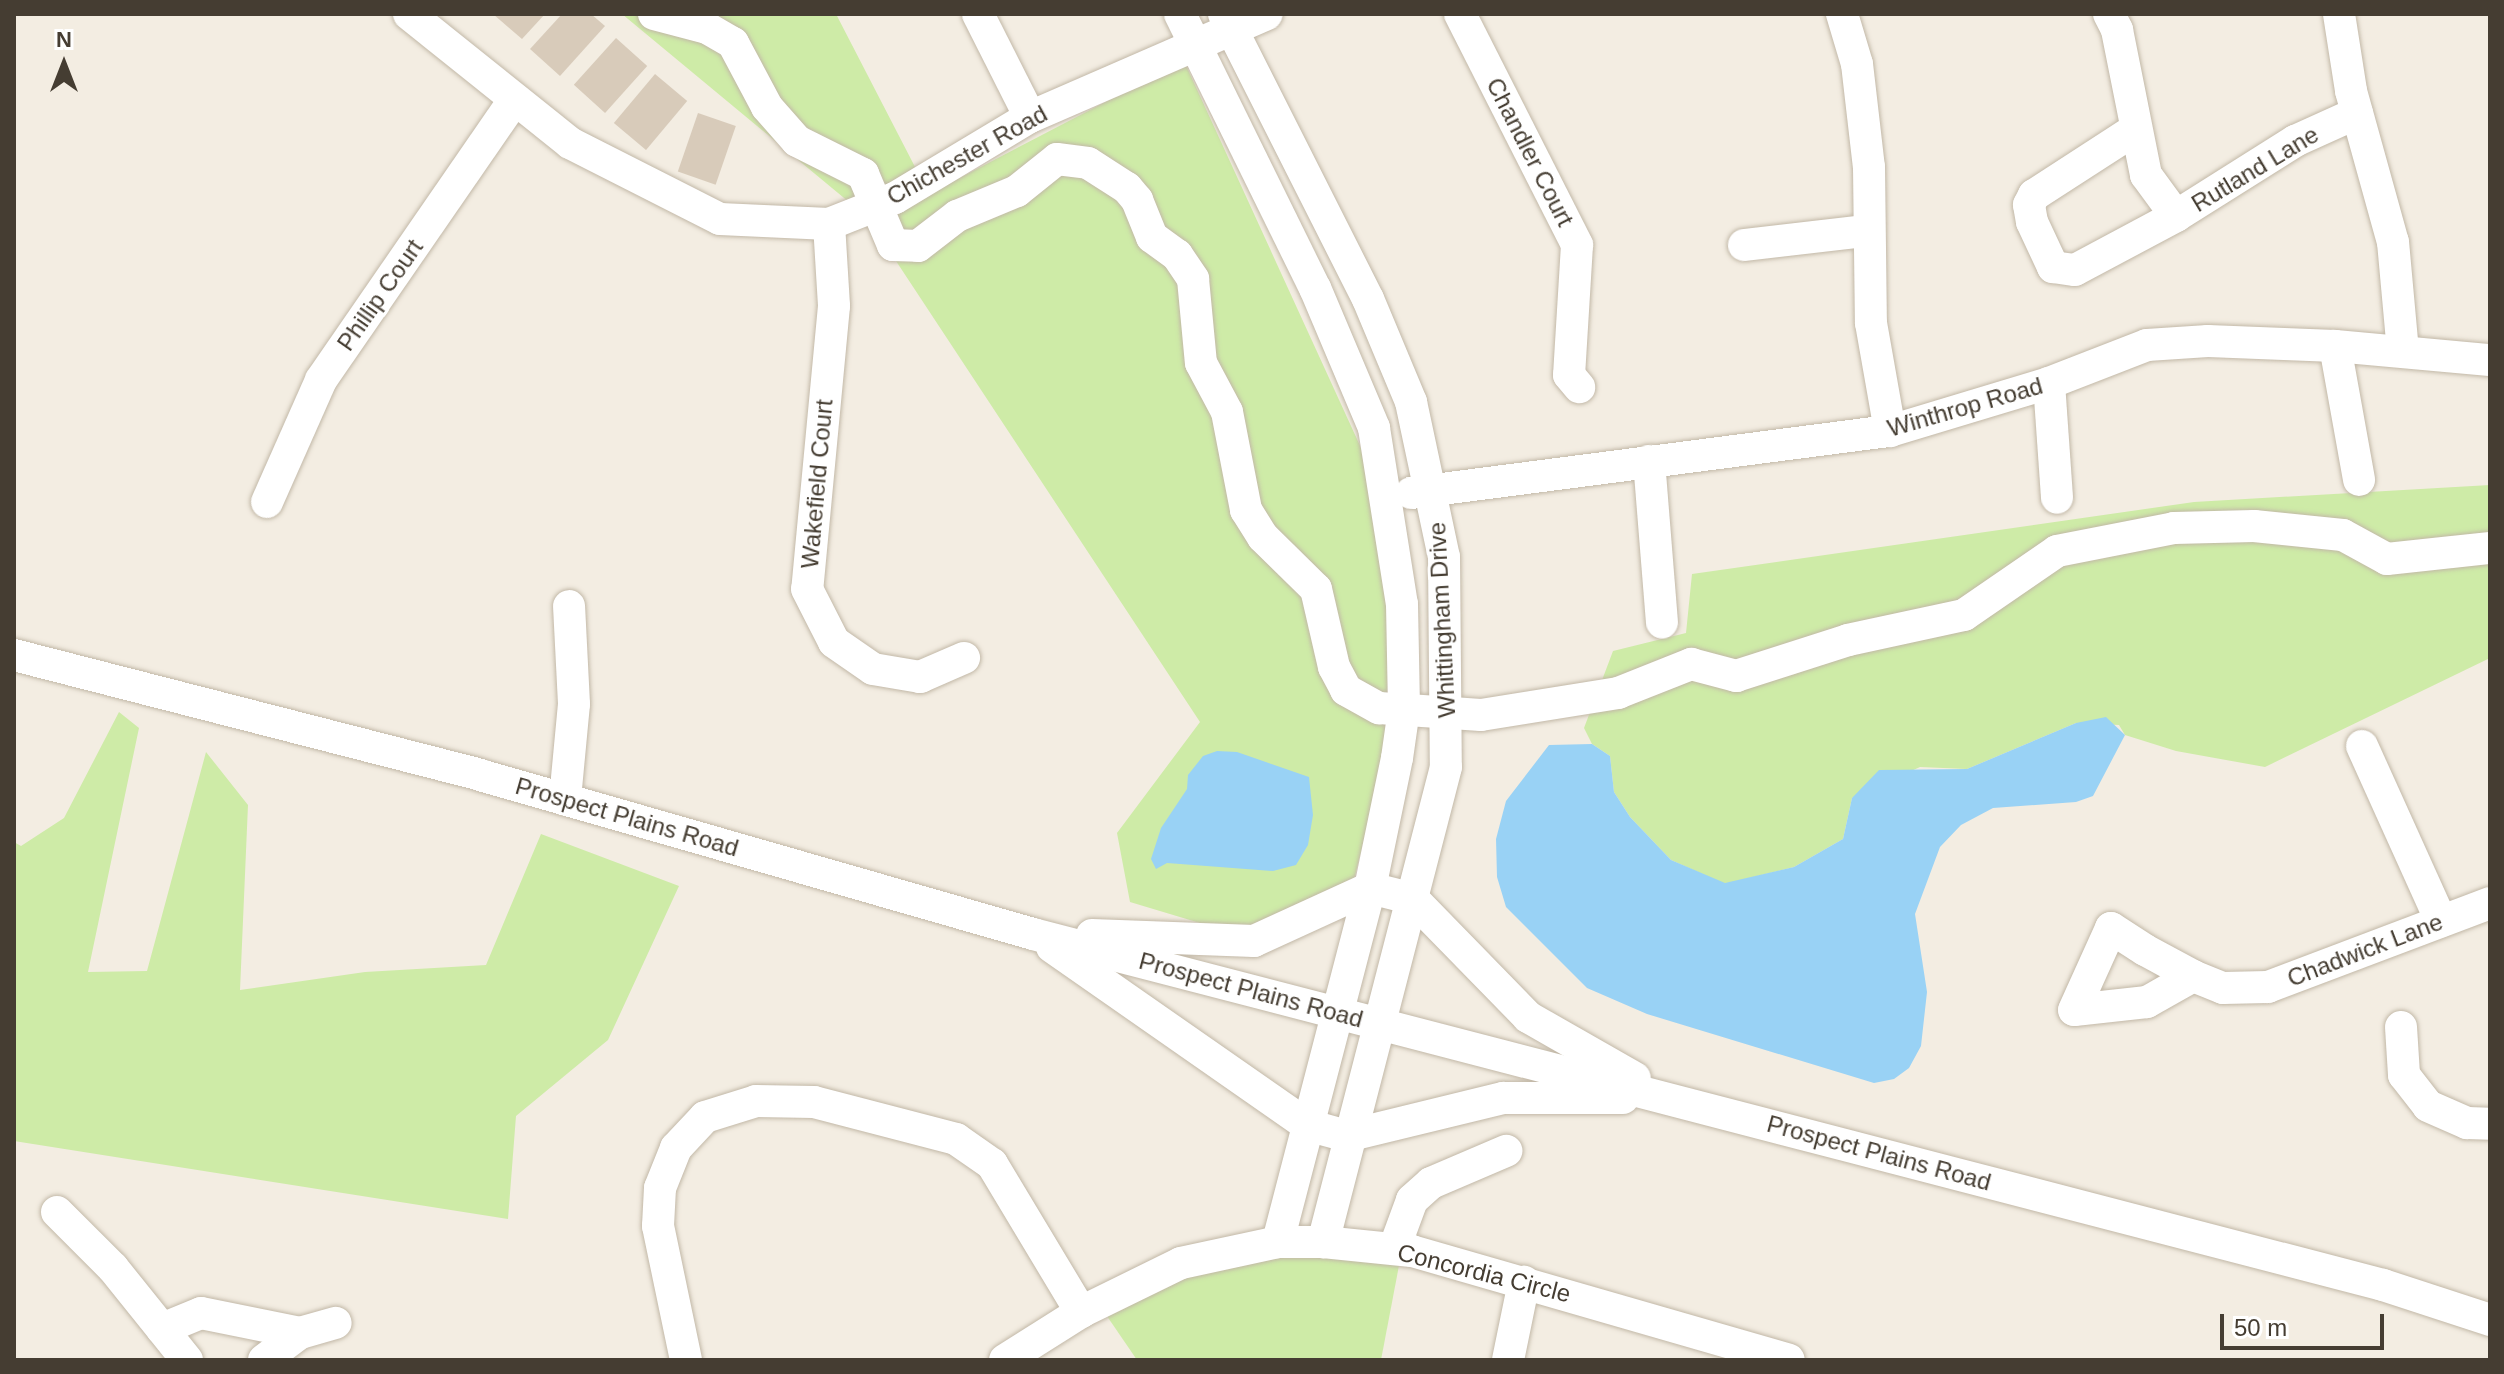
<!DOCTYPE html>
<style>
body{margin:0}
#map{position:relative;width:2504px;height:1374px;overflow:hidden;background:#f3ede2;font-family:Arial,sans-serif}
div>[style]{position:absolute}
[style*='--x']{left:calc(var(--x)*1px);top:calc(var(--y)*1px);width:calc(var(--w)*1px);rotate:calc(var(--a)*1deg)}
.green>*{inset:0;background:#ceeba7}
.water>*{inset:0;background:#99d2f5}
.building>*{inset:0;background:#d8cbba;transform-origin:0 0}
.roads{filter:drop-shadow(0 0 2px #c2b8a7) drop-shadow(0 0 2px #c2b8a7)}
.minor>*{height:32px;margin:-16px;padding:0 16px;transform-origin:16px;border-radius:16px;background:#fff}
span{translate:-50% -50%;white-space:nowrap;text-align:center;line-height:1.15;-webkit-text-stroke:6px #fff;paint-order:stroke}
.street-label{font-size:24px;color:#453d32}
.frame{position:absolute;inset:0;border:16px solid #453d32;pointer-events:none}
.north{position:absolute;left:24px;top:24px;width:80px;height:80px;-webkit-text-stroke:6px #fff;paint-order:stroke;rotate:0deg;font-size:22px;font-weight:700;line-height:32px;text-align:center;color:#453d32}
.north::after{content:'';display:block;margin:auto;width:28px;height:36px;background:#453d32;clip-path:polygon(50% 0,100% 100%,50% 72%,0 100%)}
.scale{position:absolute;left:2220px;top:1314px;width:164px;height:36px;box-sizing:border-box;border:4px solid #453d32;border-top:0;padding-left:10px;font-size:24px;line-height:28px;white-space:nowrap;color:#453d32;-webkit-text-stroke:6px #fff;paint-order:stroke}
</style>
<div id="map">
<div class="green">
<i style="clip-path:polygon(622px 14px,836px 14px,929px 194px,1184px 61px,1378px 485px,1395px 718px,1349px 899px,1253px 939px,1130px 902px,1117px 833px,1200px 722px,867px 217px)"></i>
<i style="clip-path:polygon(2490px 485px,2490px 658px,2265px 767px,2176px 751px,2125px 735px,2119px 725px,2076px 723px,1967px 769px,1920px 767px,1852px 798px,1843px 839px,1794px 867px,1725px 884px,1671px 860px,1630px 817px,1614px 792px,1610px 756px,1592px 744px,1584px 728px,1613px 651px,1686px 633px,1692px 574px,2194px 502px)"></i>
<i style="clip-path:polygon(119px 712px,139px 728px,88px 972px,147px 971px,206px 752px,248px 805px,240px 990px,365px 972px,486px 965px,541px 834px,679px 886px,608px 1040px,516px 1116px,508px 1219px,14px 1141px,14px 842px,21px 846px,64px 818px)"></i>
<i style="clip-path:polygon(1238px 1252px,1401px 1255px,1381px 1360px,1137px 1360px,1098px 1303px)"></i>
</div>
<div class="water">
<i style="clip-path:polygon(2106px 717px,2125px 735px,2093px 796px,2076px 802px,1993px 808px,1961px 825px,1940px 847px,1915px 914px,1927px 992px,1921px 1046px,1909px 1068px,1894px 1079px,1874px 1083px,1647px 1014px,1587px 988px,1506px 907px,1497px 877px,1496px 839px,1506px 801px,1549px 745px,1592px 744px,1610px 756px,1614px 792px,1630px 817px,1671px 860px,1725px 883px,1794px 867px,1843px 839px,1852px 798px,1879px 770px,1967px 769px,2076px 723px)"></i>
<i style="clip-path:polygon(1217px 751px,1237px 752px,1309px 777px,1313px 815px,1308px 845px,1296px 865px,1273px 871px,1167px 863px,1156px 869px,1151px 859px,1161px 828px,1187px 789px,1188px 775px,1203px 756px)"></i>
</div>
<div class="building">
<i style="clip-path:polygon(493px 14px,545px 14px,522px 39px)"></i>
<i style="clip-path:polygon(562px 14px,591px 14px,605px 26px,560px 76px,530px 49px)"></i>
<i style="left:616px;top:38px;width:42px;height:63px;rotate:42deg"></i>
<i style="left:655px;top:74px;width:42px;height:64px;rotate:40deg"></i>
<i style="left:698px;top:113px;width:40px;height:62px;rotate:19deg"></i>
</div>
<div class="roads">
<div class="minor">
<i style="--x:409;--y:14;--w:206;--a:38.7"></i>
<i style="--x:570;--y:143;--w:168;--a:26.9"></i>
<i style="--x:720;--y:219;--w:109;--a:2.6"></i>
<i style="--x:829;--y:224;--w:71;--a:-21.5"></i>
<i style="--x:895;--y:198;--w:157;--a:-31"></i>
<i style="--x:1030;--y:117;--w:258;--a:-23.5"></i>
<i style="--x:654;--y:14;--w:55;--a:14.8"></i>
<i style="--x:707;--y:28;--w:30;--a:30"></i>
<i style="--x:733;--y:43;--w:72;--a:62"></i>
<i style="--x:767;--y:107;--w:45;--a:48.6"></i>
<i style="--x:797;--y:141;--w:74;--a:26.6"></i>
<i style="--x:863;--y:174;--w:77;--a:67.1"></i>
<i style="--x:893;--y:245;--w:25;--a:2"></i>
<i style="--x:918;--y:246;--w:49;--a:-37.6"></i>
<i style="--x:957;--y:216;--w:65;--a:-22.6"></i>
<i style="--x:1017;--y:191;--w:51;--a:-38.7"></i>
<i style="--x:1057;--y:159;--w:31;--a:7"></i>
<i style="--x:1088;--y:163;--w:46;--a:32.7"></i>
<i style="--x:1127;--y:188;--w:16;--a:50"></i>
<i style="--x:1137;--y:200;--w:40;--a:68"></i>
<i style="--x:1152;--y:237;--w:31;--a:36"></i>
<i style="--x:1177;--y:255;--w:29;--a:56"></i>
<i style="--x:1193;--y:279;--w:84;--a:84.6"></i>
<i style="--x:1201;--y:363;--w:55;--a:62"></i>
<i style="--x:1227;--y:412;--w:100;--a:79"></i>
<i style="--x:1246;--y:510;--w:32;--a:58"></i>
<i style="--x:1263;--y:537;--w:74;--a:44.5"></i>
<i style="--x:1316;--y:589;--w:80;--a:77"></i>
<i style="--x:1334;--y:667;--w:26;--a:62"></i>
<i style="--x:1346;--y:690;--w:38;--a:29"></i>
<i style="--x:1379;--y:708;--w:102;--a:3.9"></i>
<i style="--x:1481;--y:715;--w:139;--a:-9.1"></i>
<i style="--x:1618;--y:693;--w:79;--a:-21.7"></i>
<i style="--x:1691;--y:664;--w:47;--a:14.9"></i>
<i style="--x:1736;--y:676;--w:118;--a:-17.8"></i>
<i style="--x:1848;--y:640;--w:119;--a:-12.2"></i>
<i style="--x:1964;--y:615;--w:113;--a:-34.5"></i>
<i style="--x:2057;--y:551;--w:119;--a:-11.1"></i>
<i style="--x:2174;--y:528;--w:80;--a:-1.4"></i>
<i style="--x:2254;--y:526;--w:89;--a:5.8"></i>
<i style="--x:2343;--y:535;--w:50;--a:28.6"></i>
<i style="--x:2387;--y:559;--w:104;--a:-6.1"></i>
<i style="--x:978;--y:14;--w:115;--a:63.2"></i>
<i style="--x:1180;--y:14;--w:305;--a:63.8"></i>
<i style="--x:1315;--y:288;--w:152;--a:67.1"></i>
<i style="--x:1374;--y:428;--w:178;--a:81"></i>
<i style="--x:1402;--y:604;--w:105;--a:88.9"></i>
<i style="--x:1404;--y:709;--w:49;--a:98.1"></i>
<i style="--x:1397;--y:758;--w:133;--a:101.7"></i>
<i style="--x:1370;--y:888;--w:366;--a:104.6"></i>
<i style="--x:1224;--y:14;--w:319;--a:63.2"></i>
<i style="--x:1368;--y:299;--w:112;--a:67.3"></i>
<i style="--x:1411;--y:402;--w:158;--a:78"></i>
<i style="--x:1444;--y:557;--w:210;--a:89.5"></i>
<i style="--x:1446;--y:767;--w:491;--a:104.5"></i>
<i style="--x:1460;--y:14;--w:259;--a:63.1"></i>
<i style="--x:1577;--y:245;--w:130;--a:93.5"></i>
<i style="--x:1569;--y:375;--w:16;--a:50"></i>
<i style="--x:1842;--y:14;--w:52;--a:73.3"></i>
<i style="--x:1857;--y:64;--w:104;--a:83.4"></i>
<i style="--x:1869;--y:167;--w:156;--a:89.3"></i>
<i style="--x:1871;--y:323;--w:110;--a:80"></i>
<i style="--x:2109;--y:14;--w:18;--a:63"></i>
<i style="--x:2117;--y:30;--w:148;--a:78.7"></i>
<i style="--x:2146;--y:175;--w:51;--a:53.8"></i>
<i style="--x:2339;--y:14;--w:78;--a:81.1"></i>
<i style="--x:2351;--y:91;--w:157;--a:74.5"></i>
<i style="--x:2393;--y:242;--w:109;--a:84.8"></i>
<i style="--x:2133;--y:131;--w:118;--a:147.1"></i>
<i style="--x:2034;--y:195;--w:11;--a:117"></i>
<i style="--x:2029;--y:205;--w:17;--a:80"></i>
<i style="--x:2032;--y:222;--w:50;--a:65"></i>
<i style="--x:2053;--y:267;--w:22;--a:8"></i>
<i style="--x:2075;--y:270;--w:115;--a:-28.1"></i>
<i style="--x:2176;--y:216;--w:141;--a:-32.2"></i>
<i style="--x:2295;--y:141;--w:68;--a:-24.3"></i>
<i style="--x:829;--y:224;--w:82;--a:86.5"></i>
<i style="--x:834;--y:306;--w:284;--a:95.4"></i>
<i style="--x:807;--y:589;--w:59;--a:63"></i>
<i style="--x:834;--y:642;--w:47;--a:34.7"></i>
<i style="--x:873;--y:669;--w:48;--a:9.7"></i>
<i style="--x:920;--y:677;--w:48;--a:-23.4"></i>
<i style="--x:1744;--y:245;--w:122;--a:-6.6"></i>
<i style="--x:2335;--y:346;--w:136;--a:79.8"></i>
<i style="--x:2049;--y:383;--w:115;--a:86"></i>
<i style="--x:1649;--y:461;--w:162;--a:85.4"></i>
<i style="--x:1411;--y:493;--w:483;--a:-7.4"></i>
<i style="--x:1890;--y:431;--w:166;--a:-16.8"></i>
<i style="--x:2049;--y:383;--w:105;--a:-21.2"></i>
<i style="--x:2147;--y:345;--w:61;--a:-3.8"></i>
<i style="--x:2208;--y:341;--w:127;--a:2.3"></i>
<i style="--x:2335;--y:346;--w:156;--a:5.2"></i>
<i style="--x:267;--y:502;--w:133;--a:-66.1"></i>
<i style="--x:321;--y:380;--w:341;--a:-55.4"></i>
<i style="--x:14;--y:655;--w:481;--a:14.4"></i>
<i style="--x:480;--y:775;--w:575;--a:16.04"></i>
<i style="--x:1033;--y:934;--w:1395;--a:14.57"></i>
<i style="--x:2383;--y:1285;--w:113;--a:18.1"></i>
<i style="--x:2362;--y:746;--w:192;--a:65.7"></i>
<i style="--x:565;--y:799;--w:95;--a:-84.6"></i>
<i style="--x:574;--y:704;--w:98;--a:-92.9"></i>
<i style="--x:2111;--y:928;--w:40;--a:32.9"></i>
<i style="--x:2145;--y:950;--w:55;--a:28.4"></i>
<i style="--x:2193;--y:976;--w:53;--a:150.5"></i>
<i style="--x:2147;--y:1002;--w:73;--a:173.7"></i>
<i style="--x:2074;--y:1010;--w:90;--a:-65.7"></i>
<i style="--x:1092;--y:935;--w:162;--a:2.1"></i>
<i style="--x:1254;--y:941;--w:128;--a:-24.6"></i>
<i style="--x:1370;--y:888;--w:44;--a:14.3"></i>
<i style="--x:1413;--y:899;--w:165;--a:45.7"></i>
<i style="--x:1528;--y:1017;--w:123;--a:29.7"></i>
<i style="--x:1052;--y:947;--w:311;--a:34.9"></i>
<i style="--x:1307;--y:1125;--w:41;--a:15.4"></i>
<i style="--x:1347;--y:1136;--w:161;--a:-13.7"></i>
<i style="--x:1503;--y:1098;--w:120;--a:0"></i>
<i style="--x:2193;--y:976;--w:32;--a:22"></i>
<i style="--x:2223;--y:988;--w:45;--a:-1.3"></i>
<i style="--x:2268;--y:987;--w:237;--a:-20.7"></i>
<i style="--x:2401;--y:1027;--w:48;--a:86.4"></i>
<i style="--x:2404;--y:1075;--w:39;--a:52"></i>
<i style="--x:2428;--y:1106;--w:43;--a:23.6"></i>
<i style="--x:2467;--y:1123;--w:23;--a:2"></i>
<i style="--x:57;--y:1212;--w:79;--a:45"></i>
<i style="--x:113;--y:1268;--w:118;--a:51.2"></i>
<i style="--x:1394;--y:1249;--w:52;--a:-69.8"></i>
<i style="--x:1412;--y:1200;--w:25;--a:-42"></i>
<i style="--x:1431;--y:1183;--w:82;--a:-23.1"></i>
<i style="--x:162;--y:1329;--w:42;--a:-22.3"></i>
<i style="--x:201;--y:1313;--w:101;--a:11.4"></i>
<i style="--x:300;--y:1333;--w:37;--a:-16"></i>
<i style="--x:264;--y:1360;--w:45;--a:-36.9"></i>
<i style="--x:686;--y:1360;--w:137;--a:-101.8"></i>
<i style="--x:658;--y:1226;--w:38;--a:-87"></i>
<i style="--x:660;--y:1188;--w:43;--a:-68.2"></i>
<i style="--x:676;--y:1148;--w:42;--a:-46.9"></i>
<i style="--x:705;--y:1117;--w:53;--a:-17.4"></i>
<i style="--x:756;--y:1101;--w:58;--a:1"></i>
<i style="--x:814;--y:1102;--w:147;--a:14.6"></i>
<i style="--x:956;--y:1139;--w:44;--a:34.8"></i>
<i style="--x:992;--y:1164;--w:173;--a:59"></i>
<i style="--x:1005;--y:1360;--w:90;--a:-32.3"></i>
<i style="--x:1081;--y:1312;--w:111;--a:-26.1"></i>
<i style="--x:1181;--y:1263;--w:99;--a:-12.2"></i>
<i style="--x:1278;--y:1242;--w:45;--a:0"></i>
<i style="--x:1323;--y:1242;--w:89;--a:5.8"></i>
<i style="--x:1412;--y:1251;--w:392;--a:16.1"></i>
<i style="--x:1508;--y:1360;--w:80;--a:-78.4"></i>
</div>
</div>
<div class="street-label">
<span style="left:1530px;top:152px;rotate:63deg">Chandler Court</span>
<span style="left:967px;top:155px;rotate:-29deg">Chichester Road</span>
<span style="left:2255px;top:169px;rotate:-31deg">Rutland Lane</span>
<span style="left:380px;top:295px;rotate:-55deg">Phillip Court</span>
<span style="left:1965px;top:407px;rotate:-16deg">Winthrop Road</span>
<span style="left:817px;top:484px;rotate:-85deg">Wakefield Court</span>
<span style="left:1442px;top:620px;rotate:-93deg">Whittingham Drive</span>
<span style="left:627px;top:817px;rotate:16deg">Prospect Plains Road</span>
<span style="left:2365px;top:950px;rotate:-21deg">Chadwick Lane</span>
<span style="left:1251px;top:990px;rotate:15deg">Prospect Plains Road</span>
<span style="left:1879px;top:1153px;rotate:15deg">Prospect Plains Road</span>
<span style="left:1484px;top:1273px;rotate:14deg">Concordia Circle</span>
</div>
<div class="frame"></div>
<div class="north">N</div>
<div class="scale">50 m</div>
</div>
